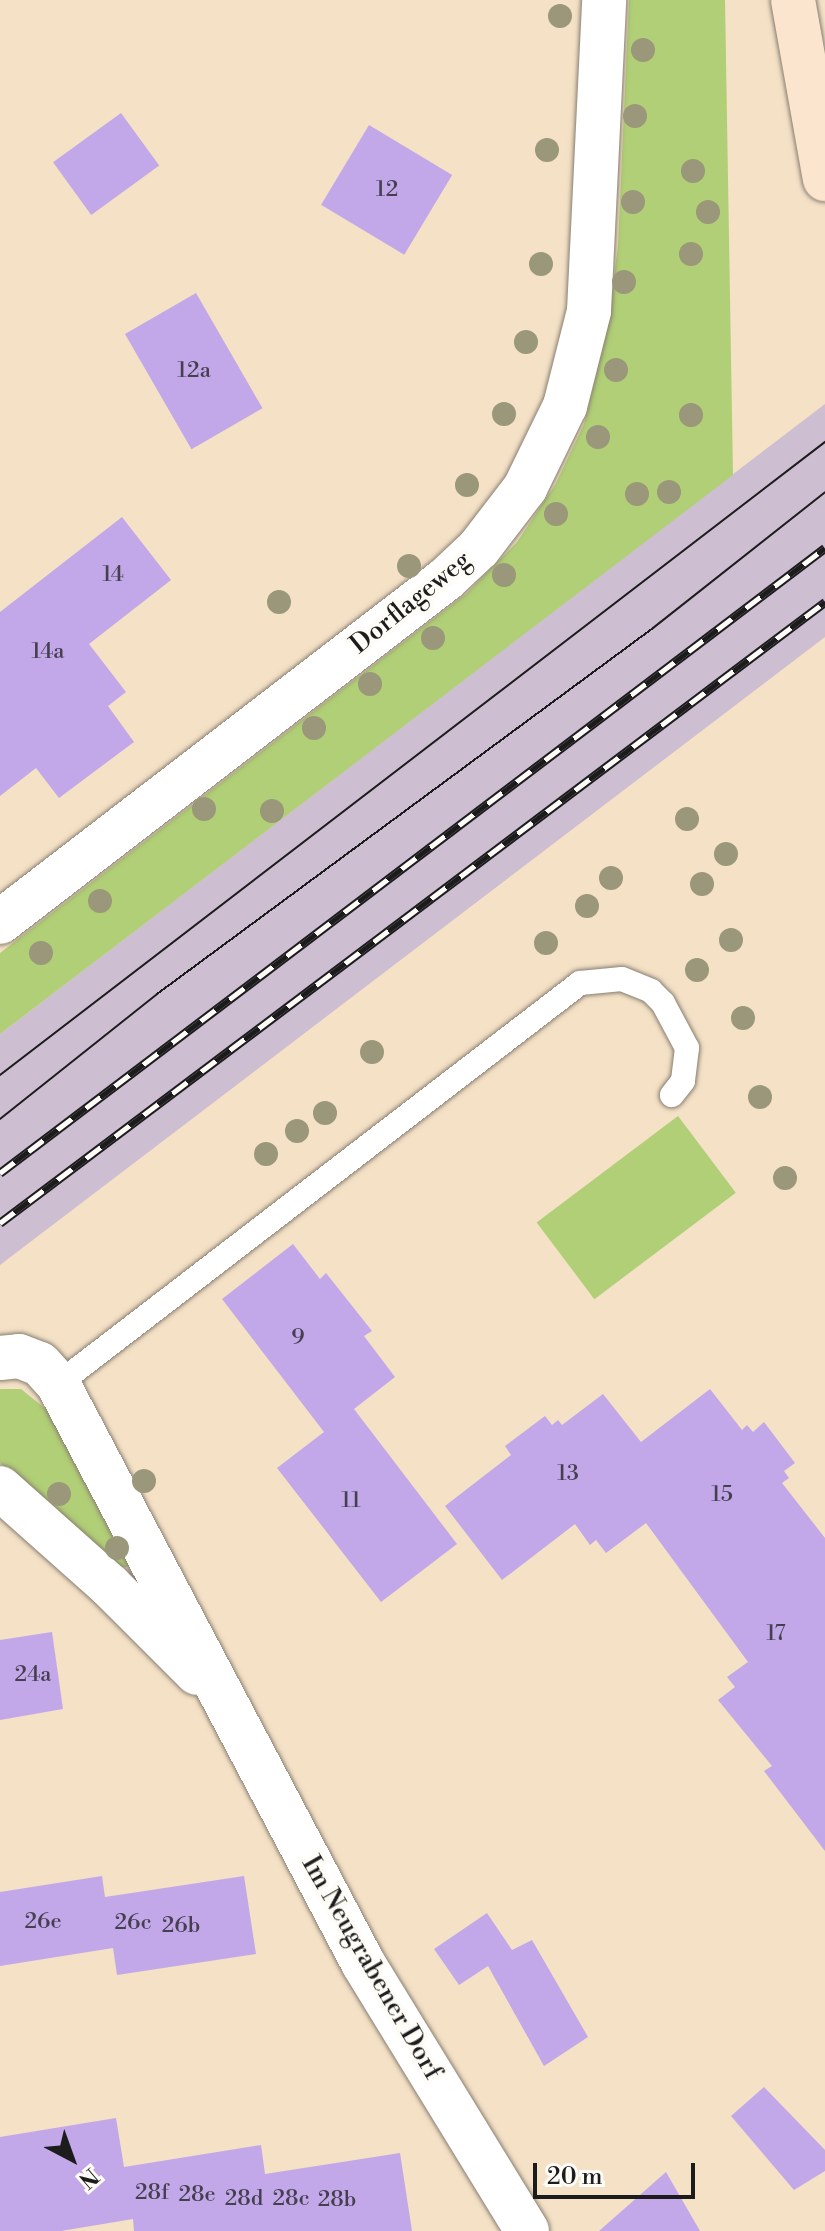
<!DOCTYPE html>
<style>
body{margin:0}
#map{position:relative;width:825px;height:2231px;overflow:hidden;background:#f4e1c6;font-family:"Libre Bodoni",serif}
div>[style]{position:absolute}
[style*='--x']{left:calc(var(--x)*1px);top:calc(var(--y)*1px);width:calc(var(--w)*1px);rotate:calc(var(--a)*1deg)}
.industrial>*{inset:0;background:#cebed1}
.green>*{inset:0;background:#b0cf76;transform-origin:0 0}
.building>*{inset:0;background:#c2a8e8;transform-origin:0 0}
.roads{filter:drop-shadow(0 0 2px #887e71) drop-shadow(0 0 2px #887e71)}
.lane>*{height:24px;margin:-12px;padding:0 12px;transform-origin:12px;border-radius:12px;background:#fff}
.street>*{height:44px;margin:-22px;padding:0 22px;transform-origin:22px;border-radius:22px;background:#fff}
.secondary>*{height:44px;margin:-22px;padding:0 22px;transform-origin:22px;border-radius:22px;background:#fbe5cf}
.tram>*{height:2px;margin:-1px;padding:0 1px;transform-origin:1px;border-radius:1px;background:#1c1c1c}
.rail>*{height:9px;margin-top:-4.5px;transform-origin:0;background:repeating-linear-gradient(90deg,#fdfcf7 0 18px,#1c1c1c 0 36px);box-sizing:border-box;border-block:2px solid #1c1c1c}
.trees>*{width:24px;height:24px;margin:-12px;border-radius:50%;background:#9a977a}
span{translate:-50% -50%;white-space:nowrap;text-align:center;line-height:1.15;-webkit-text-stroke:8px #fdfcf7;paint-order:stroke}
.number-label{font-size:22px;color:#463f4f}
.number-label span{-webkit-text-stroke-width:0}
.street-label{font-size:26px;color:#1c1c1c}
.north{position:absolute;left:32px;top:2119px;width:80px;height:80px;-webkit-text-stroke:6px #fdfcf7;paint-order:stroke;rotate:139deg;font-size:22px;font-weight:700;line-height:32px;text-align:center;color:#1c1c1c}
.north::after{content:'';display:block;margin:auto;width:28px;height:36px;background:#1c1c1c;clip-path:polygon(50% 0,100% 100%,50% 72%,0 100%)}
.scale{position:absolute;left:533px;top:2163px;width:162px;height:36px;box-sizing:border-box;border:4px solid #1c1c1c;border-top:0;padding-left:10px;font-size:24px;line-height:28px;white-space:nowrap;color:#1c1c1c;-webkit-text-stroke:6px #fdfcf7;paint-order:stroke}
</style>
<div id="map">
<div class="industrial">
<i style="clip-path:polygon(825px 404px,825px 637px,0 1265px,0 1034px)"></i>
</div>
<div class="green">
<i style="clip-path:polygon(629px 0,725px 0,733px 475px,0 1034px,0 953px,466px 594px,517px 542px,555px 485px,584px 424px,608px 325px,618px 245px)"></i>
<i style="left:678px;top:1116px;width:96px;height:177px;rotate:53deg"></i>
<i style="clip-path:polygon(0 1389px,21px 1389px,47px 1410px,134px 1566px,116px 1568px,0 1463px)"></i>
</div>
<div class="building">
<i style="left:121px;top:113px;width:65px;height:84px;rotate:54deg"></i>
<i style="left:369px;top:125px;width:97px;height:93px;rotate:31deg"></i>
<i style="left:196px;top:293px;width:133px;height:82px;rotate:60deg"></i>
<i style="clip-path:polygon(122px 517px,171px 580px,89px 644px,126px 692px,108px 706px,134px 742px,59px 798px,36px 768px,0 796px,0 612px)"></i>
<i style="clip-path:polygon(293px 1244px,320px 1279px,326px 1273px,372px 1331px,364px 1336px,395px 1377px,354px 1409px,457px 1544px,381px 1602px,277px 1468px,324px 1432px,222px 1299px)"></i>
<i style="clip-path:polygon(710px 1389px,742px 1430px,747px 1425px,753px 1432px,764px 1422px,795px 1463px,784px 1471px,789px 1478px,782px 1483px,825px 1538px,825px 1851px,764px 1771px,772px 1766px,718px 1700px,735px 1687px,727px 1677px,748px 1662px,646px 1523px,606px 1553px,596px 1540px,590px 1545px,575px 1524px,502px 1580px,445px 1506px,511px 1455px,505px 1446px,545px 1416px,552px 1425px,558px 1420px,562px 1425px,603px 1394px,641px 1442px)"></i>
<i style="clip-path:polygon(52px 1632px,63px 1709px,0 1720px,0 1640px)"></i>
<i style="clip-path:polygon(102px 1876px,105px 1897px,244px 1876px,256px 1954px,117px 1975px,113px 1948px,0 1966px,0 1892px)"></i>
<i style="clip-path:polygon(487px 1913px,512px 1950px,532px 1940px,588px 2037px,544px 2066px,488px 1966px,459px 1985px,434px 1949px)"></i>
<i style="clip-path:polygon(764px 2087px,825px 2150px,825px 2171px,794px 2190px,731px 2116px)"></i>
<i style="clip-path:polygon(116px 2118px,124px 2167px,261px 2145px,265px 2174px,400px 2153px,412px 2231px,134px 2231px,133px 2219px,61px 2231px,0 2231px,0 2137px)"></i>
<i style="clip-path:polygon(666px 2172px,700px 2231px,599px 2231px)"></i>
</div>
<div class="roads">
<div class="lane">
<i style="--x:58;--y:1384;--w:658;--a:-37.53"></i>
<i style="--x:580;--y:983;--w:42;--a:-5.4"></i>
<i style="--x:622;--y:979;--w:31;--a:22"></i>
<i style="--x:651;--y:991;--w:17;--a:45"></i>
<i style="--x:663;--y:1003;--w:51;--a:61.9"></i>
<i style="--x:687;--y:1048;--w:33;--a:97"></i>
<i style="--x:683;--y:1081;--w:18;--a:128"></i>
</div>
<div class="street">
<i style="--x:0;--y:922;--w:563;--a:-37.56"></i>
<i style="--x:446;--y:579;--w:45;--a:-43.2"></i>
<i style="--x:479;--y:548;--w:76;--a:-52.5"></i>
<i style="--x:525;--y:488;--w:91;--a:-64"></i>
<i style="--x:565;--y:406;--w:98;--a:-75.8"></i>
<i style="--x:589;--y:311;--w:311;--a:-87.2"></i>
<i style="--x:0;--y:1358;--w:19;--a:-6"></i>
<i style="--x:19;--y:1356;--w:22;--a:21"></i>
<i style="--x:40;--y:1364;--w:27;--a:48"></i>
<i style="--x:58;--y:1384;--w:654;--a:62.22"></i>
<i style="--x:363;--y:1963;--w:314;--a:58.5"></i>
<i style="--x:0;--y:1488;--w:147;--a:41.7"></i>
<i style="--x:110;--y:1586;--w:123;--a:45"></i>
</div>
<div class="secondary">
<i style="--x:793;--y:0;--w:182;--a:79.9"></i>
</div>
</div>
<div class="tram">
<i style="--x:0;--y:1075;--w:1040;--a:-37.5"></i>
<i style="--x:0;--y:1119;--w:201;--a:-38.5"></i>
<i style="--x:157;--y:994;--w:616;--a:-36.42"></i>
<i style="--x:653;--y:628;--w:219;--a:-38.3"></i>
</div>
<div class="rail">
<i style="--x:0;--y:1173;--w:1035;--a:-37.15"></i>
<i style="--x:0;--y:1223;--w:1033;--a:-36.97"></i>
</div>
<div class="trees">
<i style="left:560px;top:16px"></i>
<i style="left:643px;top:50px"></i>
<i style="left:635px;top:116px"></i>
<i style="left:547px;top:150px"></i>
<i style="left:693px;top:171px"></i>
<i style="left:633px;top:202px"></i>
<i style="left:708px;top:212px"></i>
<i style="left:691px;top:254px"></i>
<i style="left:541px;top:264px"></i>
<i style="left:624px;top:282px"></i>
<i style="left:526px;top:342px"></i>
<i style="left:616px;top:370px"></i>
<i style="left:504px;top:414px"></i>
<i style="left:691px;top:415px"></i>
<i style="left:598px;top:437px"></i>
<i style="left:467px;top:485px"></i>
<i style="left:669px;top:492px"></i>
<i style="left:637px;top:494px"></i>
<i style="left:556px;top:514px"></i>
<i style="left:409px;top:566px"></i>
<i style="left:504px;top:575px"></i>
<i style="left:279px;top:602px"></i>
<i style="left:433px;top:638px"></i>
<i style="left:370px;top:684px"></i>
<i style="left:314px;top:728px"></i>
<i style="left:204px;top:809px"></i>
<i style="left:272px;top:811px"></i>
<i style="left:687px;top:819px"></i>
<i style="left:726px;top:854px"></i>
<i style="left:611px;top:878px"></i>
<i style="left:702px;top:884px"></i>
<i style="left:100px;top:901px"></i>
<i style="left:587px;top:906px"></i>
<i style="left:731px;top:940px"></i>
<i style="left:546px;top:943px"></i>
<i style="left:41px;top:953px"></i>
<i style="left:697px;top:970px"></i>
<i style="left:743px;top:1018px"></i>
<i style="left:372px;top:1052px"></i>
<i style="left:760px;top:1097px"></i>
<i style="left:325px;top:1113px"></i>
<i style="left:297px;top:1131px"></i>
<i style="left:266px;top:1154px"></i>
<i style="left:785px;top:1178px"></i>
<i style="left:144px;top:1481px"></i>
<i style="left:59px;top:1494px"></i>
<i style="left:117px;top:1548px"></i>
</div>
<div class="number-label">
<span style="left:387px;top:190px">12</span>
<span style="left:194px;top:371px">12a</span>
<span style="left:113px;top:575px">14</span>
<span style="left:48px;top:652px">14a</span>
<span style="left:298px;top:1338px">9</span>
<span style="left:568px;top:1474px">13</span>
<span style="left:722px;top:1495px">15</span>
<span style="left:351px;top:1501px">11</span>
<span style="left:776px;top:1634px">17</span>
<span style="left:33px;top:1675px">24a</span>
<span style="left:43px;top:1922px">26e</span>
<span style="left:133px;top:1923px">26c</span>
<span style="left:181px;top:1926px">26b</span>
<span style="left:152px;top:2193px">28f</span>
<span style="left:197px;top:2195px">28e</span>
<span style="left:244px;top:2199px">28d</span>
<span style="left:291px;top:2199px">28c</span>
<span style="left:337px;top:2200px">28b</span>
</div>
<div class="street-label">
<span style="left:411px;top:603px;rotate:-39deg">Dorflageweg</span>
<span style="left:371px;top:1968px;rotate:60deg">Im Neugrabener Dorf</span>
</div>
<div class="north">N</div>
<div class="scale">20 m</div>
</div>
